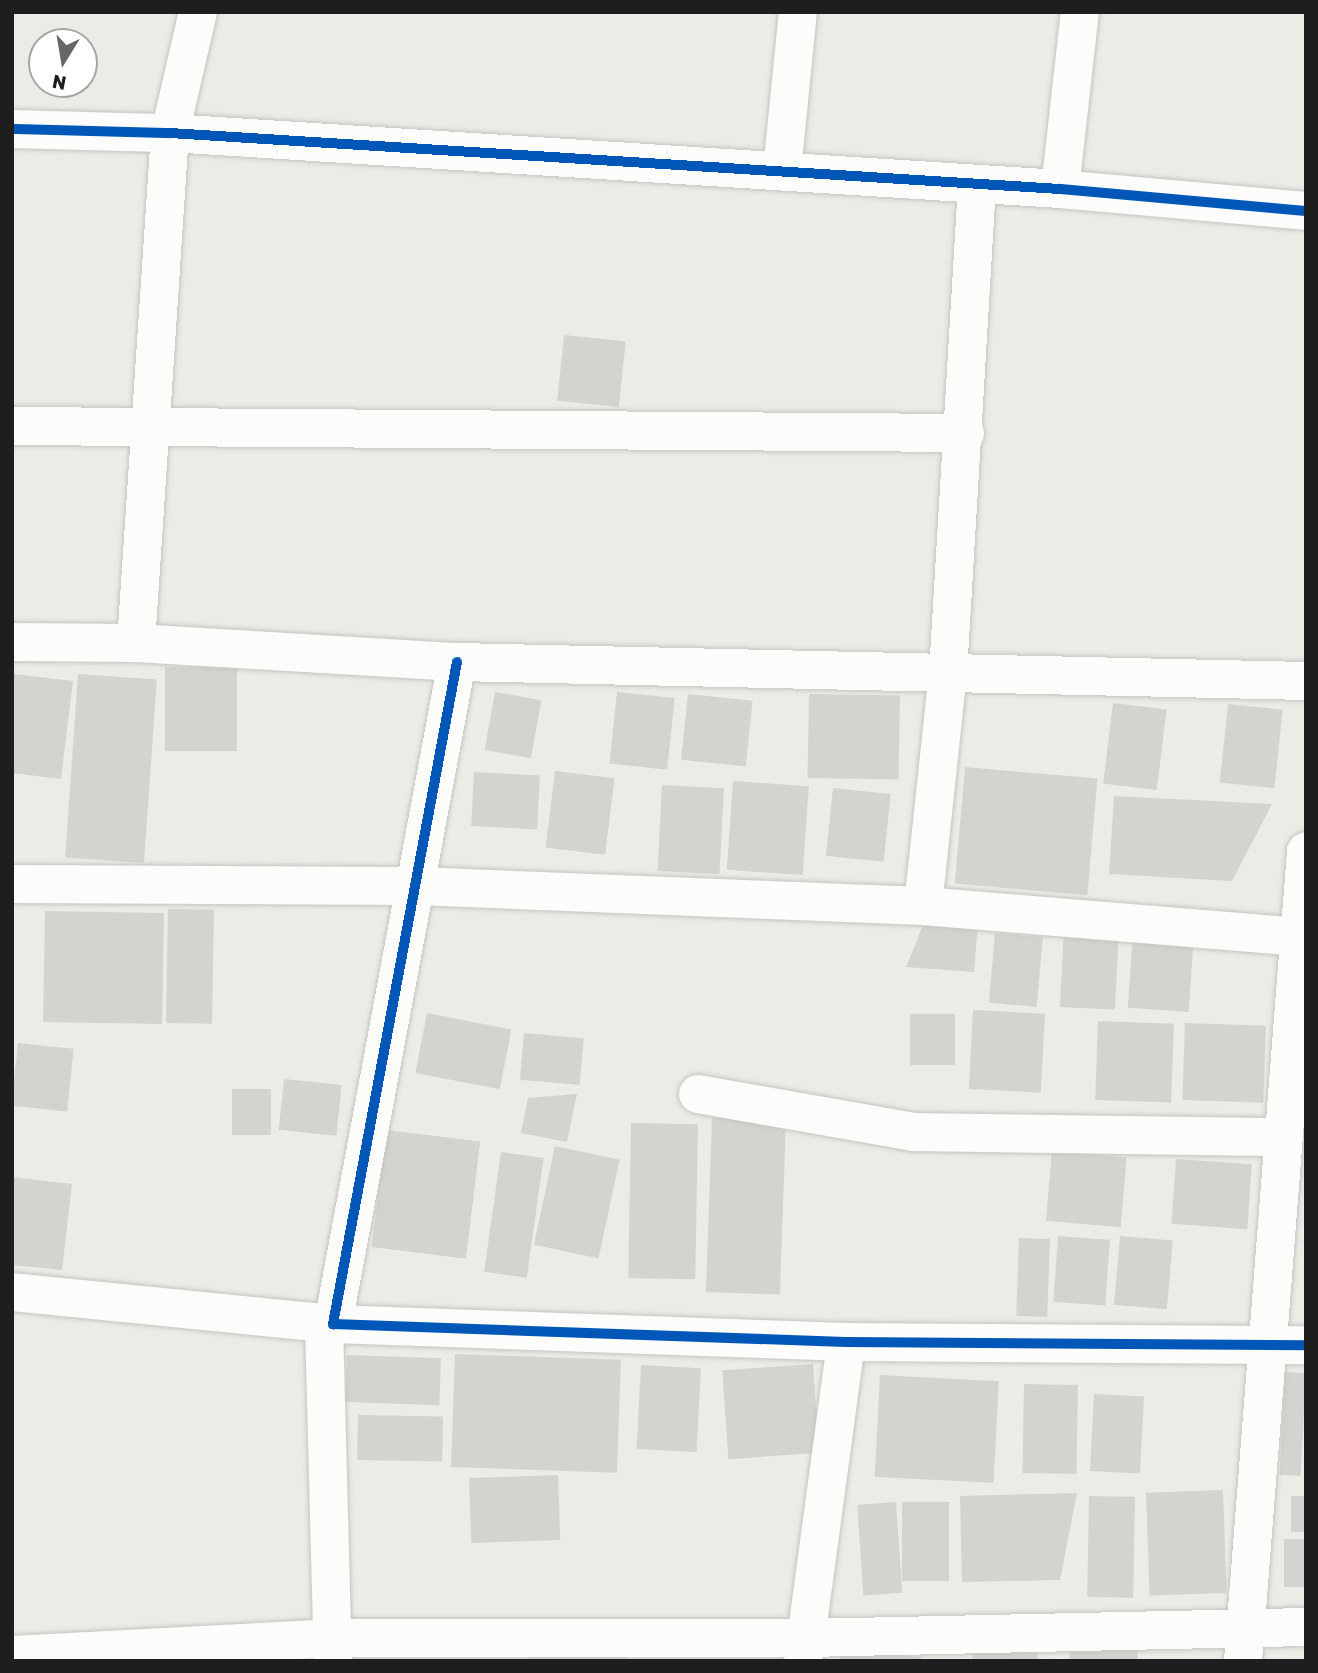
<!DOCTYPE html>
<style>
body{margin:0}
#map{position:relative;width:1318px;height:1673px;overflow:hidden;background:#edebe6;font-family:Rubik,sans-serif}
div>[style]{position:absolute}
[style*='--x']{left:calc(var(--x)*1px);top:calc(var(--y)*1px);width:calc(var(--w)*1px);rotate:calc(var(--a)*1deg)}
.building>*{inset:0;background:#d5d3cf;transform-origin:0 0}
.roads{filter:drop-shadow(0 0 2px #c5c4c2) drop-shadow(0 0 2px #c5c4c2)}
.street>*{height:38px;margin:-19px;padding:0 19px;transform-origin:19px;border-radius:19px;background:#fcfcfb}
.cycleway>*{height:10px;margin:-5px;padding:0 5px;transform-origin:5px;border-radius:5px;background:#0057b8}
span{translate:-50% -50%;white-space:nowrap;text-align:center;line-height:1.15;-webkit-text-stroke:5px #fff;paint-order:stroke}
.frame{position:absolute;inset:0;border:14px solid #1e1e1e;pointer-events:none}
.north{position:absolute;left:28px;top:28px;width:70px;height:70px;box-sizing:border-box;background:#fff;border:2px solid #a5a5a5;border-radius:50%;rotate:191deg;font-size:19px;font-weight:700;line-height:28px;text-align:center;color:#1e1e1e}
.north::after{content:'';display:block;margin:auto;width:24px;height:32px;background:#666664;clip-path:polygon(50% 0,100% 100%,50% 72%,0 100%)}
</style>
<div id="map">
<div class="building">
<i style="left:564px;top:335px;width:62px;height:66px;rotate:6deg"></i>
<i style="left:165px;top:667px;width:72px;height:84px"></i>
<i style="clip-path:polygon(14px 674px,73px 681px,61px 779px,12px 773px)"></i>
<i style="left:78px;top:674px;width:79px;height:184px;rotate:4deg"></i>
<i style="left:495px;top:692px;width:47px;height:59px;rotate:10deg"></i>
<i style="left:617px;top:692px;width:58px;height:72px;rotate:6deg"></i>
<i style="left:688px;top:694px;width:65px;height:66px;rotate:6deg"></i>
<i style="left:809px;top:694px;width:91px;height:84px;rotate:1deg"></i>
<i style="left:1113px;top:703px;width:54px;height:81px;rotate:7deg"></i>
<i style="left:1228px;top:704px;width:55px;height:79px;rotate:6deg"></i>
<i style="left:965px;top:767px;width:133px;height:117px;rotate:5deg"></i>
<i style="left:555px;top:771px;width:60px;height:77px;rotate:7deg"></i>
<i style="left:474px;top:772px;width:66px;height:54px;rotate:3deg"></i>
<i style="left:733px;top:781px;width:76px;height:89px;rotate:4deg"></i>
<i style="left:662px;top:785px;width:62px;height:86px;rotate:3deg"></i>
<i style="left:833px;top:788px;width:58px;height:68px;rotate:6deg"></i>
<i style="clip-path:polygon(1114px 796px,1272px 804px,1232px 881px,1109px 874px)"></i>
<i style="left:168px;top:909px;width:46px;height:114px;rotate:1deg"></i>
<i style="left:45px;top:911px;width:119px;height:111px;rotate:1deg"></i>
<i style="clip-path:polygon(926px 918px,978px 922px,974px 972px,906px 967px)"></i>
<i style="left:1064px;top:929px;width:55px;height:78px;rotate:3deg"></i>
<i style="left:995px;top:933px;width:48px;height:70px;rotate:5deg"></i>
<i style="left:1133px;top:933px;width:61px;height:75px;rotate:4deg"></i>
<i style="left:973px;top:1010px;width:72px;height:79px;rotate:3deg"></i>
<i style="left:427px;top:1013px;width:86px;height:61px;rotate:11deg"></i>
<i style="left:910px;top:1014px;width:45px;height:51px"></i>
<i style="left:1098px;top:1021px;width:76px;height:79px;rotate:2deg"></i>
<i style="left:1185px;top:1023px;width:81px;height:77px;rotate:2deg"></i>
<i style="left:524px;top:1033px;width:60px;height:47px;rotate:5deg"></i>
<i style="left:18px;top:1043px;width:56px;height:63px;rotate:6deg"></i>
<i style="left:284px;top:1079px;width:58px;height:51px;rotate:6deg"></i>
<i style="left:232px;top:1089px;width:39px;height:46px"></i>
<i style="clip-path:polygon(577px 1094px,567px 1142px,521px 1133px,528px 1098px)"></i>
<i style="left:712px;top:1118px;width:74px;height:174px;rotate:2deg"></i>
<i style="left:631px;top:1123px;width:67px;height:155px;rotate:1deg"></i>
<i style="left:386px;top:1130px;width:95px;height:118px;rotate:7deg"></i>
<i style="left:555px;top:1146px;width:66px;height:101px;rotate:12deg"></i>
<i style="left:1052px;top:1151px;width:75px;height:70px;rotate:5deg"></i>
<i style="left:501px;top:1152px;width:43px;height:121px;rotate:8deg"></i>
<i style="left:1176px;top:1159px;width:76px;height:65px;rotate:4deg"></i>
<i style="clip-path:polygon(12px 1177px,72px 1184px,62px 1270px,12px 1265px)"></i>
<i style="left:1058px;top:1236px;width:52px;height:66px;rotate:4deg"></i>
<i style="left:1120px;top:1236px;width:53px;height:69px;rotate:5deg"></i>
<i style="left:1019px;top:1238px;width:31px;height:78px;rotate:2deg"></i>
<i style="left:455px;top:1354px;width:166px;height:113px;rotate:2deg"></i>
<i style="left:347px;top:1355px;width:94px;height:47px;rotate:2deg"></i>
<i style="left:813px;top:1364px;width:89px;height:91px;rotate:86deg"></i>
<i style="left:641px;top:1365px;width:60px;height:84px;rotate:3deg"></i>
<i style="left:1285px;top:1372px;width:21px;height:103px;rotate:3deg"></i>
<i style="left:880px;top:1375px;width:119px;height:102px;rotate:3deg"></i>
<i style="left:1024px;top:1384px;width:54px;height:89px;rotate:1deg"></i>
<i style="left:1094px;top:1394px;width:50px;height:77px;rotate:3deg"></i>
<i style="left:358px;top:1415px;width:85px;height:45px;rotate:1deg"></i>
<i style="left:558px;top:1475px;width:65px;height:89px;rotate:88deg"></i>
<i style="left:1223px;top:1490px;width:103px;height:77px;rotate:88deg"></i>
<i style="clip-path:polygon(1077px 1493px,1060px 1580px,962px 1582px,960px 1496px)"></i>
<i style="left:1089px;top:1496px;width:46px;height:101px;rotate:1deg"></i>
<i style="left:1291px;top:1496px;width:15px;height:36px"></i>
<i style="left:896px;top:1502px;width:91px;height:39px;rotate:86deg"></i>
<i style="left:902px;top:1502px;width:47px;height:79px"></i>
<i style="left:1284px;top:1539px;width:22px;height:48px"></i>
<i style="left:1137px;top:1643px;width:18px;height:68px;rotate:87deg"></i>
<i style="clip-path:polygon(1036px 1645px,1038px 1661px,973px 1661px,972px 1652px)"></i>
<i style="clip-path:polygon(840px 1649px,921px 1657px,920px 1661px,839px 1661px)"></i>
<i style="clip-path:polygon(528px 1654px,628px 1655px,628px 1661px,528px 1661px)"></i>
</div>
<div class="roads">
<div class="street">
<i style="--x:12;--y:129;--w:158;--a:1.5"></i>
<i style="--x:170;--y:133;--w:892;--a:3.6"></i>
<i style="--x:1060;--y:189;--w:247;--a:5.1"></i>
<i style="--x:782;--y:171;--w:160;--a:-84.3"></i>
<i style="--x:1060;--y:189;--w:178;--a:-83.6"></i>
<i style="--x:12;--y:426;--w:953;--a:0.42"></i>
<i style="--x:12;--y:642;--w:124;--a:0.5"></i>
<i style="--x:136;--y:643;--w:322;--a:3.4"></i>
<i style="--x:457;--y:662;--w:849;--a:1.28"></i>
<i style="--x:136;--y:643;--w:511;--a:-86.19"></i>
<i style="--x:170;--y:133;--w:124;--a:-77"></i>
<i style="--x:457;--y:662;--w:674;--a:100.61"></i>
<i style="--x:333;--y:1324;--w:513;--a:2.01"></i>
<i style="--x:846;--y:1342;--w:460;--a:0.4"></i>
<i style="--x:12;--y:884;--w:404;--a:0.3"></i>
<i style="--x:416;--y:886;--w:507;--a:2.26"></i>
<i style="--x:923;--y:906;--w:375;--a:4.7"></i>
<i style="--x:923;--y:906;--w:234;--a:-83.9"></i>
<i style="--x:948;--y:673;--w:490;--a:-86.6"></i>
<i style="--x:698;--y:1094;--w:219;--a:10"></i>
<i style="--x:914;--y:1132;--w:370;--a:0.8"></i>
<i style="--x:12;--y:1292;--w:323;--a:5.7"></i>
<i style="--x:324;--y:1324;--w:337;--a:88.5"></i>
<i style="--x:12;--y:1655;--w:320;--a:-3"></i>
<i style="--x:332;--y:1638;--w:474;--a:0"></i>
<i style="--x:806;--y:1638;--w:500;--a:-1.26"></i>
<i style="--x:803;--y:1661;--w:322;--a:-82.3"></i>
<i style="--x:1243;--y:1661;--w:812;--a:-85.55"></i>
</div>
</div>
<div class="cycleway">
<i style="--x:12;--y:129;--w:158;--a:1.5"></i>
<i style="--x:170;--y:133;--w:892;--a:3.6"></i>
<i style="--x:1060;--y:189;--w:247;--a:5.1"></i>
<i style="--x:457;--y:662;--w:674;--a:100.61"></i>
<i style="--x:333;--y:1324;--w:513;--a:2.01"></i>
<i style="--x:846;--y:1342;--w:460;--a:0.4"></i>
</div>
<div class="frame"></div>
<div class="north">N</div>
</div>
